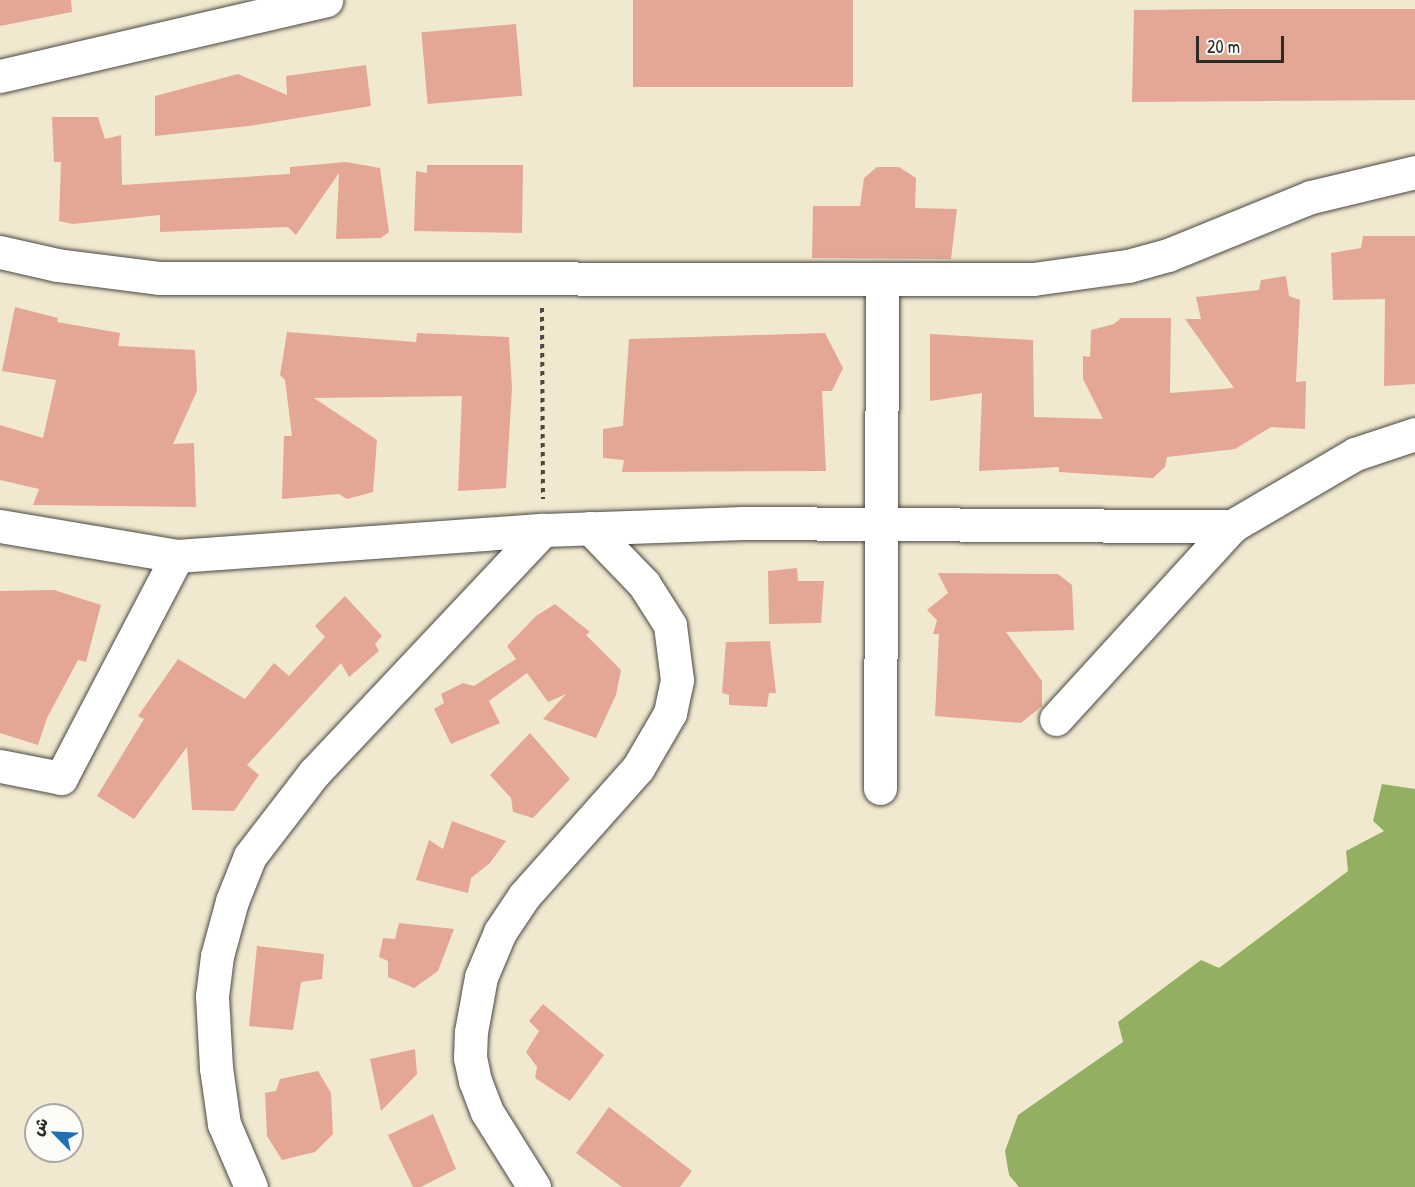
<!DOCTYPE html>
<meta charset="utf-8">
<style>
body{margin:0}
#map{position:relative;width:1415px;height:1187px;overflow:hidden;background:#f1e9cf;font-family:"Patrick Hand","Playpen Sans Arabic",sans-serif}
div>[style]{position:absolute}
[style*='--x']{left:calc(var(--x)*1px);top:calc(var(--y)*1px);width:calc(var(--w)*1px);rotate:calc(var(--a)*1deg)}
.forest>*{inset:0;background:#93b062}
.building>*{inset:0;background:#e4a795;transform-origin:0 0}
.path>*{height:4px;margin-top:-2px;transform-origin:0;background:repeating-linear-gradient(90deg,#494844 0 4.5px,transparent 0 9px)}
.roads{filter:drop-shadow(0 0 2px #494844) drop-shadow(0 0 2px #494844)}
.minor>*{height:33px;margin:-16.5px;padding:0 16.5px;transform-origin:16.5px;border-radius:16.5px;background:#fff}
span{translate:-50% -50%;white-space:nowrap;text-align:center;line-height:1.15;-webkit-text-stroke:6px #fdfcf7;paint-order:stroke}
.north{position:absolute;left:24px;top:1103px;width:60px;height:60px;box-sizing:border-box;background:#fdfcf7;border:2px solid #a9a8a5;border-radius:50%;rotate:294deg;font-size:16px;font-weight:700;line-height:24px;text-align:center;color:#2b2b2b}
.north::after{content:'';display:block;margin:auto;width:21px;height:27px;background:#1f6fb2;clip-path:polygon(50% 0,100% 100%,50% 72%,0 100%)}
.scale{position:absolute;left:1196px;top:36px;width:88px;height:27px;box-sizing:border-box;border:3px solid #2b2b2b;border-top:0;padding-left:8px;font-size:18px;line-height:21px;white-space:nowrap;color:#2b2b2b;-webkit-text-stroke:4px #fdfcf7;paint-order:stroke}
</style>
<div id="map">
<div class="forest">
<i style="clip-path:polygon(1382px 784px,1415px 789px,1415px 1187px,1019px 1187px,1009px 1175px,1005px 1151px,1018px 1115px,1123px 1042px,1118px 1022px,1201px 960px,1219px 968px,1348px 871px,1346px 851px,1384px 831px,1373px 821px)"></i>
</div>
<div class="building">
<i style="clip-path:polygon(0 0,71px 0,72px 12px,0 26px)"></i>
<i style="left:633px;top:0;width:220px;height:87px"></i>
<i style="clip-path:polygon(1225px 9px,1415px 9px,1415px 100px,1132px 102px,1134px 10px)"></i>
<i style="left:516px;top:24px;width:72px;height:95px;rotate:85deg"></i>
<i style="clip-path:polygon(366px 65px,371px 106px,249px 126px,155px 136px,155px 96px,238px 74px,287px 95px,286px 76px)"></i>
<i style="clip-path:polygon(52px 117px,98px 117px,105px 139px,121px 135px,122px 185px,290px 174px,290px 167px,346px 162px,380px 168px,389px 232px,381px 238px,336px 239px,339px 173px,296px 235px,288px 227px,160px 232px,160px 215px,73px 224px,59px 221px,61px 162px,54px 162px)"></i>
<i style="clip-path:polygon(427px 165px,523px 165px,522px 233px,414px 231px,416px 171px,427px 173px)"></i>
<i style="clip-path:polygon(877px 167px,899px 167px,916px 178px,915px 208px,957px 209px,951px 259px,812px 258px,813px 206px,860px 206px,864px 178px)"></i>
<i style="clip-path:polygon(1363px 236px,1415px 236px,1415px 384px,1384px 386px,1385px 299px,1333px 300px,1331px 253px,1361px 248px)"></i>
<i style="clip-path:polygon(1286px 276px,1289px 296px,1300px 300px,1296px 382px,1306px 381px,1305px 429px,1271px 427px,1235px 449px,1167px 457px,1165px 467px,1153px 478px,1059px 472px,1059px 467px,979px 471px,982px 393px,930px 401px,930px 334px,1033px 340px,1034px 417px,1103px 419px,1083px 379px,1083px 356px,1090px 357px,1091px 330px,1114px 324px,1121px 318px,1171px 318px,1170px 393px,1234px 388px,1185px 319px,1201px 319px,1196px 297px,1259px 290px,1261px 280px)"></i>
<i style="clip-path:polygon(15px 307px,58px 318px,57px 322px,120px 333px,118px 346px,195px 350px,197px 391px,173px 444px,194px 443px,196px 507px,33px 505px,39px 489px,0 480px,0 425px,43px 438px,56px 380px,2px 371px)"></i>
<i style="clip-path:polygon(287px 332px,416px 342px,417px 333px,509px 337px,512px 389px,506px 488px,458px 491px,462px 396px,314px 398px,377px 440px,373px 492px,347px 499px,339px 494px,282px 499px,284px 436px,292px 436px,285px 380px,280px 375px)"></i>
<i style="clip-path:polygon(825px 333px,843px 368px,832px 391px,822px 391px,826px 471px,622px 472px,624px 460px,603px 458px,603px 429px,623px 426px,629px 339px)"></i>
<i style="clip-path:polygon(797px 568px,798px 581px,824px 581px,821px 623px,769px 624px,768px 571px)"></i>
<i style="clip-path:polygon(938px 573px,1058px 574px,1072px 585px,1074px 630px,1006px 632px,1042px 681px,1042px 706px,1021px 723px,935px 716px,939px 634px,933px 634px,937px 620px,927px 610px,948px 593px)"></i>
<i style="clip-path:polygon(54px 590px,101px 605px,86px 662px,78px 660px,47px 718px,38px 745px,0 733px,0 591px)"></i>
<i style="clip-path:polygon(345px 596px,382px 636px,375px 644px,379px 651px,349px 677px,341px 663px,247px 765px,259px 775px,234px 811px,192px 810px,187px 747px,134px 819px,97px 796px,144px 719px,138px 716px,178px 659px,245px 699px,274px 663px,289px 676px,325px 637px,315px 626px)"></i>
<i style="clip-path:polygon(555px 604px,590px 632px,586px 635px,621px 670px,616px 695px,596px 738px,543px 719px,566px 694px,548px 702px,527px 673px,489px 701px,500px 723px,451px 744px,434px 709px,444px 703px,441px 694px,463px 683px,474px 686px,516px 659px,507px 646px,536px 616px)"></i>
<i style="clip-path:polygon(770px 641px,776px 693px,769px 693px,767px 707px,729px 705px,729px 695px,722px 693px,726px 642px)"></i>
<i style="clip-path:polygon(530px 733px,570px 779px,533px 818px,513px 812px,511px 798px,490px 775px)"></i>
<i style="clip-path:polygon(452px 821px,506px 841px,490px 863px,471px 878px,468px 893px,416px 880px,429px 840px,443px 849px)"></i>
<i style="clip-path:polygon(399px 923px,454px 929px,438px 971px,414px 988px,388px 977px,388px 961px,379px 957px,383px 938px,395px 939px)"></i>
<i style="clip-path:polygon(257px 946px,324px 954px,322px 979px,301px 982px,293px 1030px,249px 1026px)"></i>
<i style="clip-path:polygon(543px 1004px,604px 1055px,570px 1101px,535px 1078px,537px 1067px,526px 1052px,539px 1031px,529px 1021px)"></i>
<i style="clip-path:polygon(415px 1049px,417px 1074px,381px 1111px,370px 1059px)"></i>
<i style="clip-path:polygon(318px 1071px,331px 1093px,333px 1134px,315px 1152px,282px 1160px,267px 1136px,265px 1093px,276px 1091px,280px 1079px)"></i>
<i style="clip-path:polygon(609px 1107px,692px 1171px,680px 1187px,622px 1187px,576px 1153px)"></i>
<i style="clip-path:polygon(433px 1114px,456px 1169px,421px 1187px,413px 1187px,388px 1135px)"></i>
</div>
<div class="path">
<i style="--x:542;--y:308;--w:191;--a:89.7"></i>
</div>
<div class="roads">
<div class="minor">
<i style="--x:0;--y:76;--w:335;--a:-13.1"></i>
<i style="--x:0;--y:252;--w:58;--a:12.8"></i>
<i style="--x:57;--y:265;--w:104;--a:7.2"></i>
<i style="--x:160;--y:278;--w:873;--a:0.07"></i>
<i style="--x:1033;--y:279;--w:96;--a:-7.8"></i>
<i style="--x:1128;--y:266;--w:41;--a:-15.4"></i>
<i style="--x:1168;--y:255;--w:154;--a:-22.1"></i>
<i style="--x:1311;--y:197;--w:107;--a:-13.5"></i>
<i style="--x:0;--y:526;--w:180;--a:9.6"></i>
<i style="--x:177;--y:556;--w:367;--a:-4.1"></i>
<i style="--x:543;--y:530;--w:200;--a:-2"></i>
<i style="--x:743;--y:523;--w:489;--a:0.4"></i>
<i style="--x:1232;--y:526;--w:143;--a:-30.3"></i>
<i style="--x:1355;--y:454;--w:63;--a:-18.4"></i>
<i style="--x:1056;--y:719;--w:261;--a:-47.6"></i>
<i style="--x:0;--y:766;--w:62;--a:11.1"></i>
<i style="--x:61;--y:778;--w:250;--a:-62.4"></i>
<i style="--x:880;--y:788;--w:507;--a:-89.77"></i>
<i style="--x:251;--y:1187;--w:69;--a:-113.2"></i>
<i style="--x:224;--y:1124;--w:57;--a:-98.1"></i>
<i style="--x:216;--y:1068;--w:72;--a:-93.2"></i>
<i style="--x:212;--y:996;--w:40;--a:-82.9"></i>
<i style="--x:217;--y:956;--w:57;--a:-74.7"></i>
<i style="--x:232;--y:901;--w:48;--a:-68.2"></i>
<i style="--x:250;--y:856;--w:105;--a:-52.4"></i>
<i style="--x:314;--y:773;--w:334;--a:-46.7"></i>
<i style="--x:534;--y:1187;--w:89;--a:-122.1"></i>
<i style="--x:487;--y:1112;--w:33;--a:-111"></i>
<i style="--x:475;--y:1081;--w:24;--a:-102"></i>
<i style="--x:470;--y:1058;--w:26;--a:-88"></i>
<i style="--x:471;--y:1032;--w:56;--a:-79.7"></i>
<i style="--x:481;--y:977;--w:49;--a:-67.1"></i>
<i style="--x:500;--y:932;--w:43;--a:-56.3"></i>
<i style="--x:524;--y:896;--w:171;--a:-48.3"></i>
<i style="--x:638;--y:768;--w:64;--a:-59.8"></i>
<i style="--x:670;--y:713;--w:34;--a:-78"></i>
<i style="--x:677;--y:680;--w:55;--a:-97.3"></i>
<i style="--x:670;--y:625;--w:49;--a:-122.4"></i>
<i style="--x:644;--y:584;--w:78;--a:-134"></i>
</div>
</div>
<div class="north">ش</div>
<div class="scale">20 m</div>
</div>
